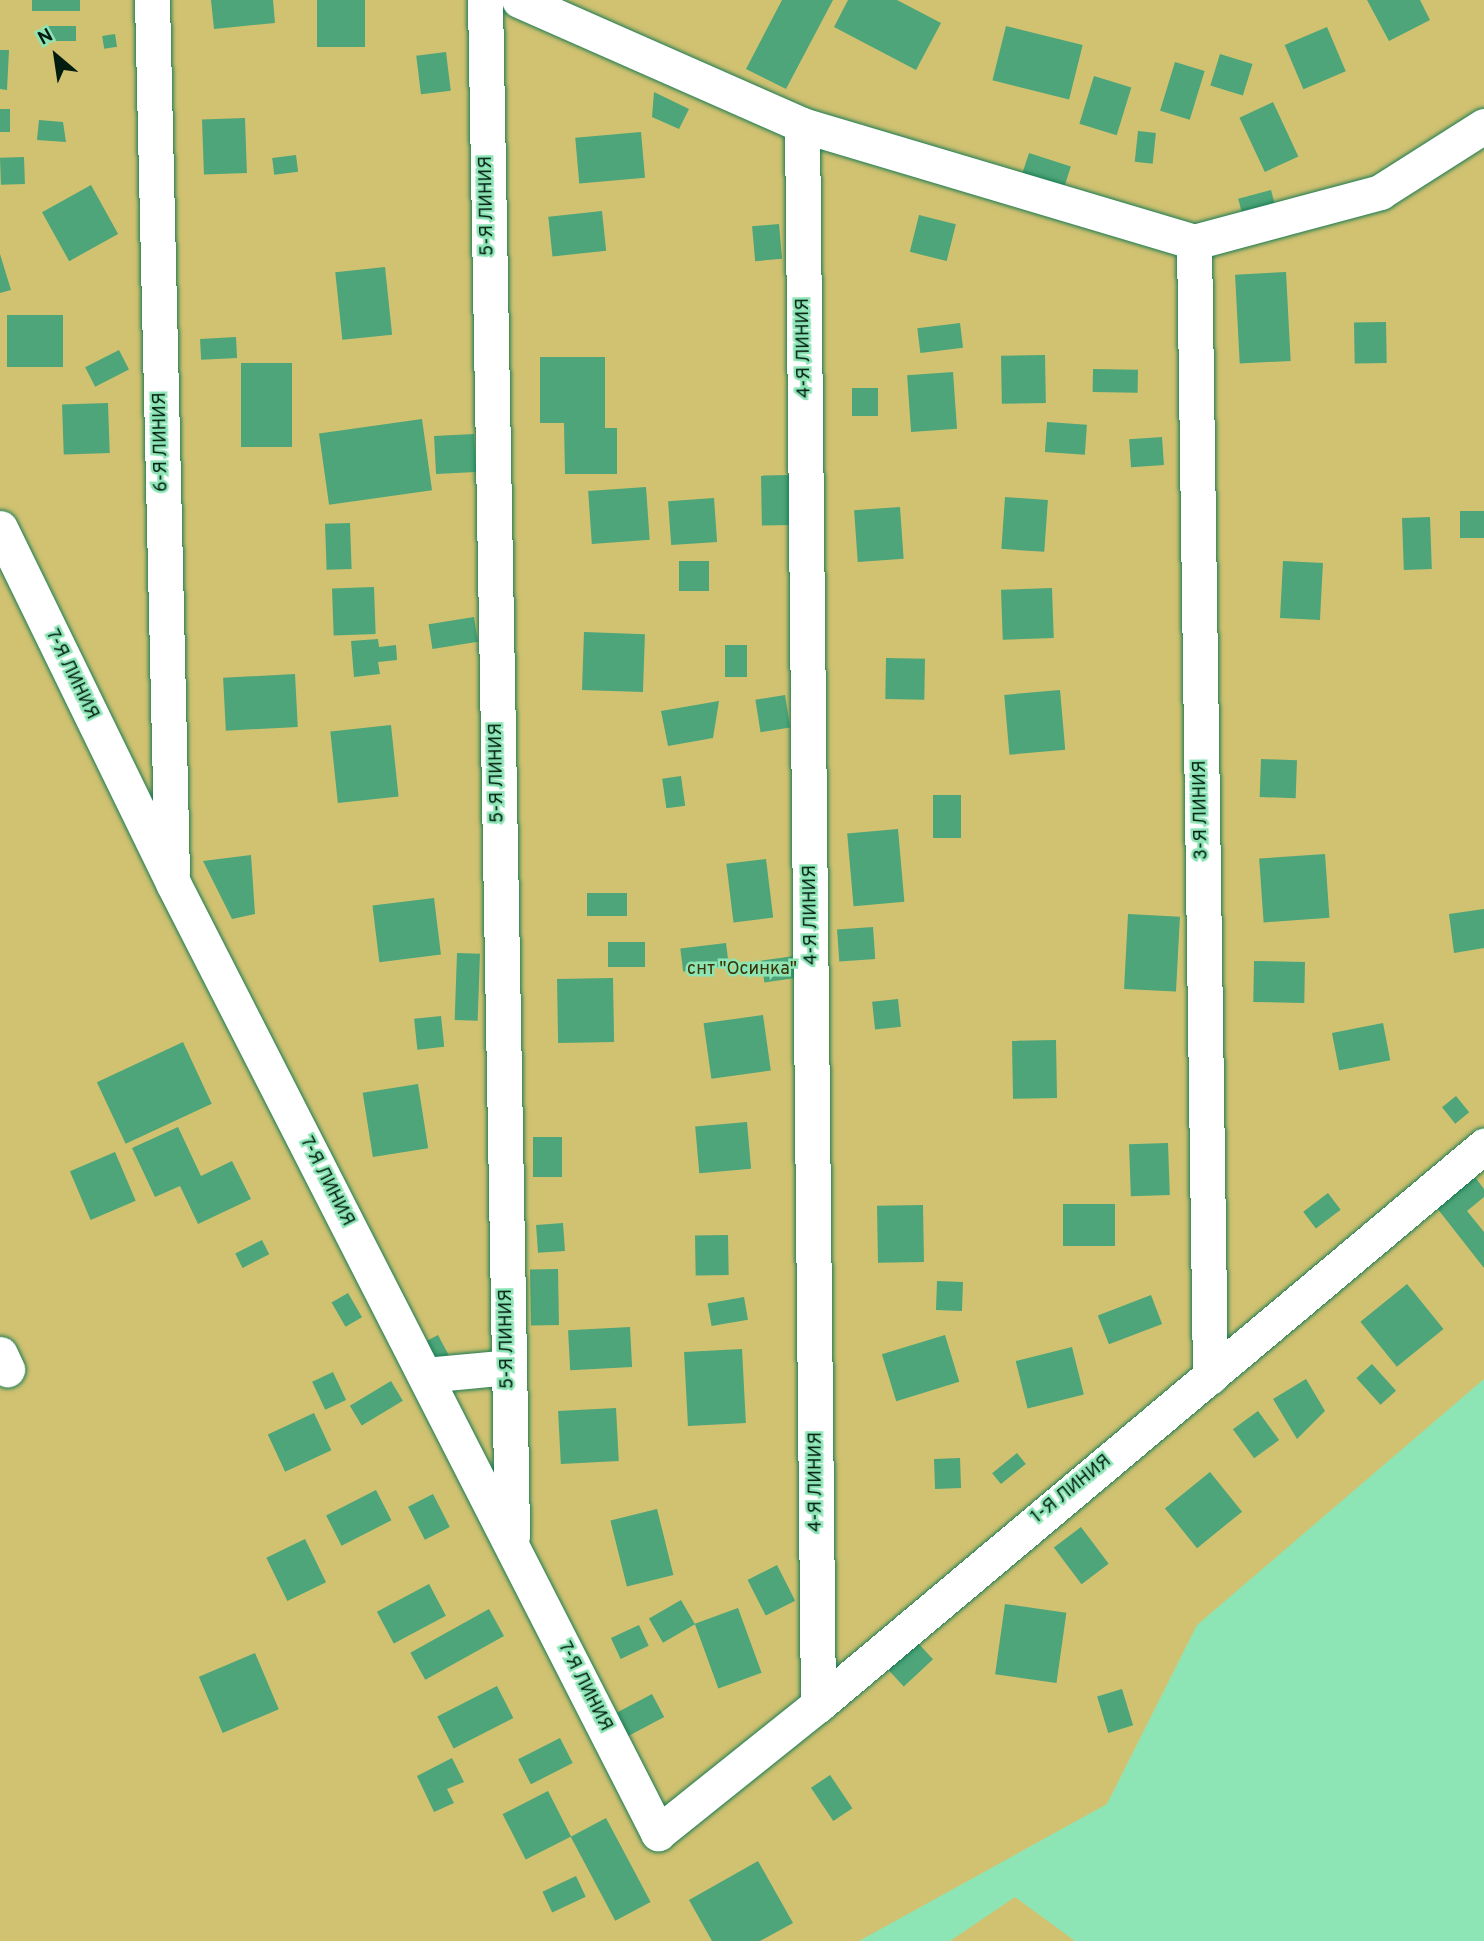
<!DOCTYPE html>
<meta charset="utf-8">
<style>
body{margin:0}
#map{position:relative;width:1484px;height:1941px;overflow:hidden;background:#8de5b6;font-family:Overpass,sans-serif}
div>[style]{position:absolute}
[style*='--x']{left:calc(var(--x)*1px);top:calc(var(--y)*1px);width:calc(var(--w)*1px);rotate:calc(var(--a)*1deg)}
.green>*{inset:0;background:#d1c271}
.building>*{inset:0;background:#4da579;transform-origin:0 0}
.roads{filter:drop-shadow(0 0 2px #1a7b52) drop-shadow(0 0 2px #1a7b52)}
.minor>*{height:35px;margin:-17.5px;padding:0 17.5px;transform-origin:17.5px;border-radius:17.5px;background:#fff}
span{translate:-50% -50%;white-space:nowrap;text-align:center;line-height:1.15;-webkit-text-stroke:5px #8de5b6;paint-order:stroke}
.street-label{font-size:18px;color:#021d10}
.park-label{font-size:18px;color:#3b3403}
.north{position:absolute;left:21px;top:21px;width:70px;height:70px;-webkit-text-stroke:5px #8de5b6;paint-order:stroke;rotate:331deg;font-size:19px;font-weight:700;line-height:28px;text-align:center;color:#021d10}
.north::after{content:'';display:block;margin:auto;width:24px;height:32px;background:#021d10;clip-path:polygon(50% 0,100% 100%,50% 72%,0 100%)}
</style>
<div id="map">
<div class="green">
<i style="clip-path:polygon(0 0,1484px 0,1484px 1379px,1197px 1625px,1107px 1804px,859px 1941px,0 1941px)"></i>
<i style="clip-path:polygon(1015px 1897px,1075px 1941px,950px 1941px)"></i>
</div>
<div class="building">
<i style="left:32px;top:0;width:48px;height:11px"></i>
<i style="clip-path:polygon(211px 0,273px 0,275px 23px,214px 29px)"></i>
<i style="left:317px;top:0;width:48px;height:47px"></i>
<i style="clip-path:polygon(782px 0,833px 0,786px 89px,746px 69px)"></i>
<i style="clip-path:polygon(848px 0,897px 0,941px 23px,916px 70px,834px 27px)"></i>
<i style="clip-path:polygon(1367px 0,1420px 0,1430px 20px,1389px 41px)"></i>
<i style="left:45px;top:26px;width:31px;height:15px"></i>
<i style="left:1006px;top:26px;width:79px;height:56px;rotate:14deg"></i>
<i style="left:1327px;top:27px;width:48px;height:46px;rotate:67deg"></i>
<i style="left:115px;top:34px;width:13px;height:13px;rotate:81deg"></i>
<i style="clip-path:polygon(0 50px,9px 50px,7px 90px,0 89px)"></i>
<i style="left:446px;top:52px;width:39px;height:30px;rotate:83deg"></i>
<i style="left:1220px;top:54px;width:34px;height:33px;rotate:17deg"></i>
<i style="left:1175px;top:62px;width:31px;height:51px;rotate:17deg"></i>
<i style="left:1094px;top:76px;width:39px;height:50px;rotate:17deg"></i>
<i style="clip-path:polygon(654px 92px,689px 109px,679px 129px,652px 117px)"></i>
<i style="left:1273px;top:102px;width:60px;height:37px;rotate:65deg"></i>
<i style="left:0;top:109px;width:10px;height:23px"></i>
<i style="left:245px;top:118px;width:55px;height:43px;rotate:88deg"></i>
<i style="clip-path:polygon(39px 120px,63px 122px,66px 142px,37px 140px)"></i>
<i style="left:1138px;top:131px;width:18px;height:31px;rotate:6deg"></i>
<i style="left:641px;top:132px;width:46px;height:66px;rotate:85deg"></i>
<i style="left:1029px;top:153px;width:44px;height:23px;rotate:18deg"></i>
<i style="left:296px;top:155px;width:17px;height:24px;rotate:83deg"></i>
<i style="left:24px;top:157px;width:27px;height:24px;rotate:88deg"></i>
<i style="left:91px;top:185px;width:56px;height:56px;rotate:61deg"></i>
<i style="left:1271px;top:190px;width:20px;height:34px;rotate:75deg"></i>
<i style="left:602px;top:211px;width:40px;height:54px;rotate:84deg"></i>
<i style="left:919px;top:215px;width:38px;height:38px;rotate:14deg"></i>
<i style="left:779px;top:224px;width:35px;height:27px;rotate:85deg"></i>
<i style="clip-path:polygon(0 254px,11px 290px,0 293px)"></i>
<i style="left:385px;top:267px;width:68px;height:50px;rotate:84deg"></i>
<i style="left:1286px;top:272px;width:89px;height:51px;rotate:87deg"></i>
<i style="left:7px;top:315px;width:56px;height:52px"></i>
<i style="left:1386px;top:322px;width:41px;height:32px;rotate:89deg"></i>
<i style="left:960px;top:323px;width:25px;height:43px;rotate:83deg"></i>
<i style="left:236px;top:337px;width:21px;height:36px;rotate:87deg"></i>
<i style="left:119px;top:350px;width:22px;height:38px;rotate:63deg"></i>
<i style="left:1045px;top:355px;width:48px;height:44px;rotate:89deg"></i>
<i style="clip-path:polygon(540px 357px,605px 357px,605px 428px,617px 428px,617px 474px,565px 474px,564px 423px,540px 423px)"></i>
<i style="left:241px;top:363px;width:51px;height:84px"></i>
<i style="left:1093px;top:369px;width:45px;height:23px;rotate:1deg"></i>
<i style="left:953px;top:372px;width:57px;height:46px;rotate:86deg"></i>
<i style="left:852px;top:388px;width:26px;height:28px"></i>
<i style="left:108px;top:403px;width:50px;height:46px;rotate:88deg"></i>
<i style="left:422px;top:419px;width:72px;height:104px;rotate:82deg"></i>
<i style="left:1047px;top:422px;width:40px;height:30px;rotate:4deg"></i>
<i style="left:474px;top:434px;width:38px;height:40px;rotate:87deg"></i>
<i style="left:1162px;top:437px;width:28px;height:33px;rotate:86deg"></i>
<i style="left:789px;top:475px;width:50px;height:28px;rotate:89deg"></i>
<i style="left:646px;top:487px;width:53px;height:58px;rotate:86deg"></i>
<i style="left:1005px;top:497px;width:43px;height:52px;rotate:4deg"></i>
<i style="left:714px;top:498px;width:44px;height:46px;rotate:86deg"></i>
<i style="left:900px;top:507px;width:52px;height:46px;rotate:86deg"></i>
<i style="left:1484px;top:511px;width:27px;height:24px;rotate:90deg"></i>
<i style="left:1430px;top:517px;width:52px;height:28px;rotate:88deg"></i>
<i style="left:350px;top:523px;width:46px;height:25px;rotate:88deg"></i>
<i style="left:679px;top:561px;width:30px;height:30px"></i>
<i style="left:1283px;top:561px;width:40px;height:57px;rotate:3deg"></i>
<i style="left:374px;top:587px;width:47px;height:42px;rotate:88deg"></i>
<i style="left:1052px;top:588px;width:50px;height:51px;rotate:88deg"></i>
<i style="left:474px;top:617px;width:25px;height:46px;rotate:81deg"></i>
<i style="left:584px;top:632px;width:61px;height:58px;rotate:2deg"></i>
<i style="clip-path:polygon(378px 639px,379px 647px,396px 645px,397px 660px,378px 662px,380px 674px,354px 677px,351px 641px)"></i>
<i style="left:725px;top:645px;width:22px;height:32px"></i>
<i style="left:886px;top:658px;width:39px;height:41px;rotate:1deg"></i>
<i style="left:295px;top:674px;width:53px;height:72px;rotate:87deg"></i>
<i style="left:1060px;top:690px;width:60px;height:56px;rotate:85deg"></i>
<i style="left:785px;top:695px;width:33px;height:30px;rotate:81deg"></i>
<i style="clip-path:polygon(719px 701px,713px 738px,668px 746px,661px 711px)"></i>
<i style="left:391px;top:725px;width:72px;height:61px;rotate:84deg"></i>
<i style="left:1261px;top:759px;width:36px;height:38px;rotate:2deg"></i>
<i style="left:681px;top:776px;width:30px;height:19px;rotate:82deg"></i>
<i style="left:933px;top:795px;width:28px;height:43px"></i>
<i style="left:898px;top:829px;width:73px;height:51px;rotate:85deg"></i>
<i style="left:1325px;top:854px;width:64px;height:66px;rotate:86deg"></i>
<i style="clip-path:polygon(251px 855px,255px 914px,232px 919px,203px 861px)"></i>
<i style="left:766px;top:859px;width:59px;height:40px;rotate:83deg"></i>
<i style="left:587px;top:893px;width:40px;height:23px"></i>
<i style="left:434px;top:898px;width:57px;height:62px;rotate:83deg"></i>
<i style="clip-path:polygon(1484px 909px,1484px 948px,1454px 953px,1449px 914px)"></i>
<i style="left:1128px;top:914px;width:52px;height:75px;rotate:3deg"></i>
<i style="left:873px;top:927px;width:32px;height:36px;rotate:86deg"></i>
<i style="left:608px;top:942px;width:37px;height:25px"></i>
<i style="left:726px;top:943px;width:23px;height:46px;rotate:83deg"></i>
<i style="left:457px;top:953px;width:23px;height:67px;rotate:2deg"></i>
<i style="left:794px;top:956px;width:22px;height:33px;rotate:82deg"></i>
<i style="left:1254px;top:961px;width:51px;height:41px;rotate:1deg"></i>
<i style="left:613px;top:978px;width:64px;height:56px;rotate:89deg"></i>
<i style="left:898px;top:999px;width:28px;height:26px;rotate:84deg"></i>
<i style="left:763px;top:1015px;width:56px;height:60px;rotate:82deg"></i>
<i style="left:441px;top:1016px;width:31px;height:27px;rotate:84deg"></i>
<i style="left:1383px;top:1023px;width:38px;height:52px;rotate:79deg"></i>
<i style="left:1056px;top:1040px;width:58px;height:44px;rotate:89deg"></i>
<i style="left:183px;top:1042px;width:68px;height:95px;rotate:65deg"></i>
<i style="left:418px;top:1084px;width:65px;height:56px;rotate:81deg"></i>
<i style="left:1456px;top:1096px;width:21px;height:18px;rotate:51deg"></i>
<i style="left:747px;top:1122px;width:47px;height:52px;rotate:85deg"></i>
<i style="clip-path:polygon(178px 1127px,201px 1176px,232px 1161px,251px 1199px,198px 1224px,180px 1186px,155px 1197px,132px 1148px)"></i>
<i style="left:533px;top:1137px;width:29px;height:40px"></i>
<i style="left:1168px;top:1143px;width:52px;height:39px;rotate:88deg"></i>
<i style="left:115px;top:1152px;width:53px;height:49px;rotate:67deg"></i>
<i style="clip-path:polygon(1471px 1172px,1484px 1189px,1484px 1197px,1467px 1211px,1484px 1232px,1484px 1268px,1433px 1203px)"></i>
<i style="left:1328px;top:1193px;width:21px;height:31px;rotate:53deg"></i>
<i style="left:1063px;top:1204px;width:52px;height:42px"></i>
<i style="left:923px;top:1205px;width:57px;height:46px;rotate:89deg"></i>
<i style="left:563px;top:1223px;width:28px;height:27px;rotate:86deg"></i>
<i style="left:728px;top:1235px;width:40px;height:33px;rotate:89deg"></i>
<i style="left:262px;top:1240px;width:16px;height:30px;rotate:63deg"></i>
<i style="left:558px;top:1269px;width:56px;height:28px;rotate:89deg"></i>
<i style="left:937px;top:1281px;width:26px;height:29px;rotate:2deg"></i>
<i style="left:1407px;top:1284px;width:58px;height:60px;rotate:51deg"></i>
<i style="left:348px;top:1293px;width:28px;height:19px;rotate:60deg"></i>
<i style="left:1151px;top:1295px;width:31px;height:57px;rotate:69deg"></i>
<i style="left:744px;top:1297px;width:23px;height:37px;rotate:80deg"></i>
<i style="left:630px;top:1327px;width:40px;height:62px;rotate:87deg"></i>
<i style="left:438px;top:1335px;width:24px;height:14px;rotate:62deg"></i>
<i style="left:945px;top:1335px;width:49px;height:66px;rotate:73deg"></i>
<i style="left:1072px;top:1347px;width:49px;height:58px;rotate:76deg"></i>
<i style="left:742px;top:1349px;width:74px;height:58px;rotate:87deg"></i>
<i style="left:1372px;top:1364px;width:36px;height:21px;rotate:48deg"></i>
<i style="left:333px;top:1372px;width:31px;height:23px;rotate:65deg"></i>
<i style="clip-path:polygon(1306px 1379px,1325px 1411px,1297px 1439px,1273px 1399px)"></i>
<i style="left:391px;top:1381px;width:23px;height:48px;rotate:59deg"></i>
<i style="left:616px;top:1408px;width:53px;height:58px;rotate:87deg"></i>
<i style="left:1258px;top:1411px;width:36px;height:31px;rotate:54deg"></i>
<i style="left:314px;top:1413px;width:41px;height:51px;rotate:65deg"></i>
<i style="left:1017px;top:1453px;width:14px;height:32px;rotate:51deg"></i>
<i style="left:960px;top:1458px;width:30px;height:26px;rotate:88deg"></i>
<i style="left:1210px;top:1472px;width:51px;height:58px;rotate:51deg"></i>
<i style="left:376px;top:1490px;width:34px;height:56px;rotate:63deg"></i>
<i style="left:433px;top:1494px;width:37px;height:28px;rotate:63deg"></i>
<i style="left:657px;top:1509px;width:68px;height:48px;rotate:76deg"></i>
<i style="left:1081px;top:1527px;width:46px;height:34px;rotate:53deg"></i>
<i style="left:305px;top:1539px;width:48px;height:43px;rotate:64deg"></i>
<i style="left:777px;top:1565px;width:40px;height:33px;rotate:63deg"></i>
<i style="left:429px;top:1584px;width:36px;height:59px;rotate:62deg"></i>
<i style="left:681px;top:1600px;width:28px;height:37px;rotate:60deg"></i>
<i style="left:1005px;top:1604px;width:62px;height:71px;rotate:8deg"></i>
<i style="left:738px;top:1608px;width:69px;height:46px;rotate:70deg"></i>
<i style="left:489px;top:1609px;width:31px;height:90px;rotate:61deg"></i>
<i style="left:639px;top:1625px;width:23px;height:31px;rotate:65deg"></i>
<i style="left:916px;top:1641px;width:25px;height:40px;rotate:47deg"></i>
<i style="left:255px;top:1653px;width:61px;height:61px;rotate:67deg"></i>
<i style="left:497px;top:1686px;width:36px;height:67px;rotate:63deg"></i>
<i style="left:1122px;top:1689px;width:38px;height:26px;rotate:73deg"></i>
<i style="left:652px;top:1694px;width:26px;height:46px;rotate:62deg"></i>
<i style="left:560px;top:1738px;width:28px;height:47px;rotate:63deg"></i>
<i style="clip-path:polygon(452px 1758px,464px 1782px,447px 1789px,454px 1803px,434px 1812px,417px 1776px)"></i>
<i style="left:830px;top:1775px;width:40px;height:23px;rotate:56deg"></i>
<i style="left:548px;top:1791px;width:51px;height:51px;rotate:63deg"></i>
<i style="left:606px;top:1818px;width:95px;height:40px;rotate:62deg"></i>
<i style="clip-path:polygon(758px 1861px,793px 1923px,760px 1941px,712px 1941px,689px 1900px)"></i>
<i style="left:576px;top:1876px;width:23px;height:37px;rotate:65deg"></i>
</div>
<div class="roads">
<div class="minor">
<i style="--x:152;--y:0;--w:873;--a:88.69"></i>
<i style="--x:485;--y:0;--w:1536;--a:88.99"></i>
<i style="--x:519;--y:0;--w:309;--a:23.8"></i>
<i style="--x:802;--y:125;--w:409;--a:16.6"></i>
<i style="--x:1194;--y:242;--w:193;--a:-15"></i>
<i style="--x:1380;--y:192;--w:123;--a:-32.4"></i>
<i style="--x:802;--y:125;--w:1580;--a:89.42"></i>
<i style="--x:1194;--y:242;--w:1135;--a:89.19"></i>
<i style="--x:0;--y:528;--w:395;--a:64"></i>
<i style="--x:173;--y:883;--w:1067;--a:62.95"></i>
<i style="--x:658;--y:1833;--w:205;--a:-38.7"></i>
<i style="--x:818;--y:1705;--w:870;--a:-40.01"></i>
<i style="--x:0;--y:1354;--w:17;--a:65"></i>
<i style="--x:425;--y:1375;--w:84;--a:-5.4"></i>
</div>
</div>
<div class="street-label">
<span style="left:488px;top:206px;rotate:-91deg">5-Я ЛИНИЯ</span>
<span style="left:805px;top:348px;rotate:-91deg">4-Я ЛИНИЯ</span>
<span style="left:162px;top:442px;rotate:-91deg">6-Я ЛИНИЯ</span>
<span style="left:71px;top:675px;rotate:64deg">7-Я ЛИНИЯ</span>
<span style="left:498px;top:773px;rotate:-91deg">5-Я ЛИНИЯ</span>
<span style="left:1202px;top:810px;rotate:-91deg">3-Я ЛИНИЯ</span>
<span style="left:812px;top:915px;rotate:-91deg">4-Я ЛИНИЯ</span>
<span style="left:326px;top:1182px;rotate:63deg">7-Я ЛИНИЯ</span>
<span style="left:508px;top:1339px;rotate:-91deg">5-Я ЛИНИЯ</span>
<span style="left:817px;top:1482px;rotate:-90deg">4-Я ЛИНИЯ</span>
<span style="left:1072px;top:1490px;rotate:-39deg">1-Я ЛИНИЯ</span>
<span style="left:584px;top:1687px;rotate:63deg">7-Я ЛИНИЯ</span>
</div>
<div class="park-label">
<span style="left:742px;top:970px">снт "Осинка"</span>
</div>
<div class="north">N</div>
</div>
